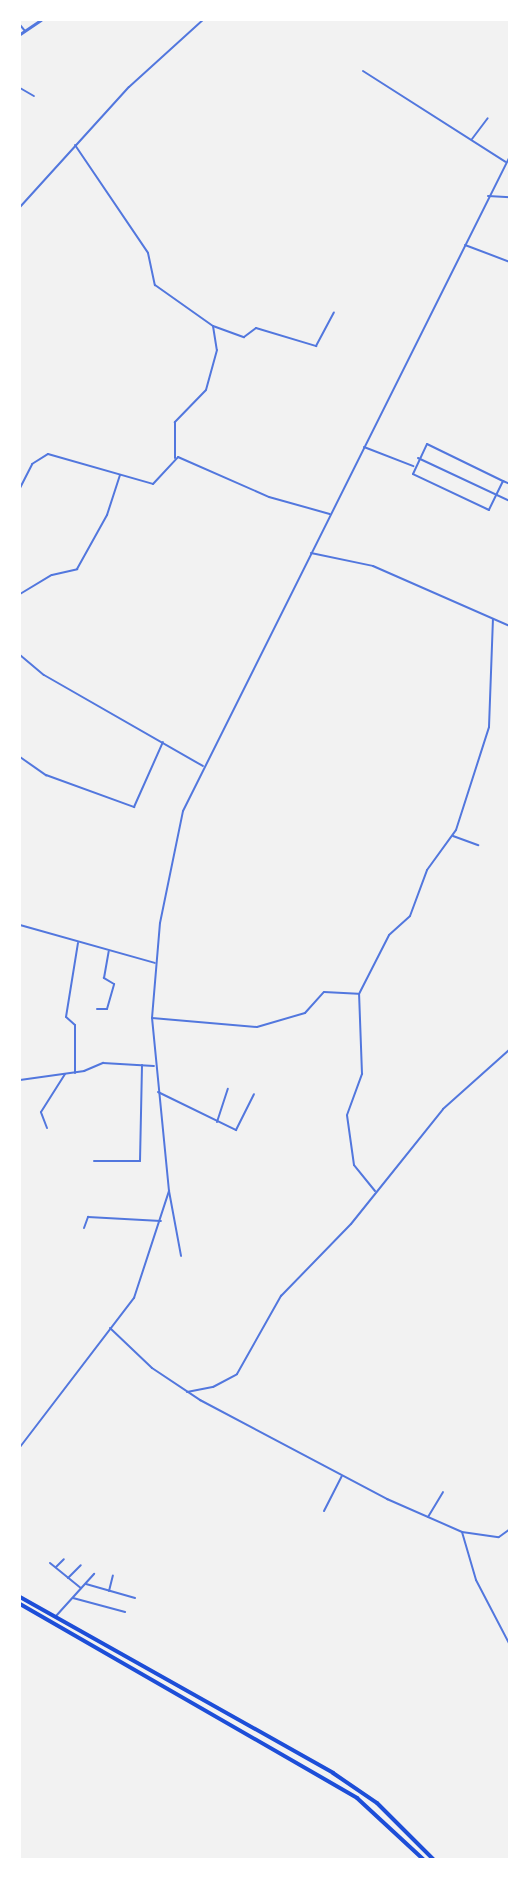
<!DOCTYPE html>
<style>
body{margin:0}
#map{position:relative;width:529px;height:1879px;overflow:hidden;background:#f2f2f2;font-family:"Work Sans",sans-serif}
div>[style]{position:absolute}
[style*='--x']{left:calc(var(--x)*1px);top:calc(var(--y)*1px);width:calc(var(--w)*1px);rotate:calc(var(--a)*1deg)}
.minor>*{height:2px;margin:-1px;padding:0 1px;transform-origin:1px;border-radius:1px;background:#5277de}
.tertiary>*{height:3px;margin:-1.5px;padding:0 1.5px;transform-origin:1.5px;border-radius:1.5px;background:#5277de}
.trunk>*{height:4px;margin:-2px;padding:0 2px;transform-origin:2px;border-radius:2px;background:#1d4ed8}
span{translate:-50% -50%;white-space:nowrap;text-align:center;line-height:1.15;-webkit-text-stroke:4.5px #fff;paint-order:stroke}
.frame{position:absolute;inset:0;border:21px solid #fff;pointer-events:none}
</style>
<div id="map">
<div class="minor">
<i style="--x:20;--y:25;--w:8;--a:50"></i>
<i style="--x:363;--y:71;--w:169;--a:32.5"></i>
<i style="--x:20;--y:88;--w:16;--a:30"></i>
<i style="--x:472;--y:139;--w:26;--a:-53"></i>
<i style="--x:75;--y:145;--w:130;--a:55.9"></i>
<i style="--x:148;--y:253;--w:33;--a:78"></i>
<i style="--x:155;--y:285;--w:71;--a:35.3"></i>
<i style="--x:213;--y:326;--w:24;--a:81"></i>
<i style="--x:217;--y:350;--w:41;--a:105.4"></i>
<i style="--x:206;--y:390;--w:45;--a:134.1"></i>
<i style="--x:175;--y:422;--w:36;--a:90"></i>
<i style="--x:488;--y:196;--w:22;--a:3"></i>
<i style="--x:20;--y:207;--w:162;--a:-47.8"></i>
<i style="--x:129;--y:87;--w:100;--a:-42.2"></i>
<i style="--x:465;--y:245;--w:48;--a:20.7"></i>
<i style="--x:213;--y:326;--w:33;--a:20"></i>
<i style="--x:244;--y:337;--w:15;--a:-37"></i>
<i style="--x:256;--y:328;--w:63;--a:16.7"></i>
<i style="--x:316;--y:346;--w:38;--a:-62"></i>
<i style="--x:427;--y:444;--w:85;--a:26"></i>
<i style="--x:503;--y:481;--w:32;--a:116"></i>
<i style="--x:489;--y:510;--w:84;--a:-154.7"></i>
<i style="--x:413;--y:474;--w:33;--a:-65"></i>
<i style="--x:364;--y:447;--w:53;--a:21.2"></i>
<i style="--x:418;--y:458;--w:102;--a:25.1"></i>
<i style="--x:503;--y:481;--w:8;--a:23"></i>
<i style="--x:20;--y:488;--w:27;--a:-63"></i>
<i style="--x:32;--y:464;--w:19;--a:-32"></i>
<i style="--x:48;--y:454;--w:109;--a:15.9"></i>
<i style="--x:153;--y:484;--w:37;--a:-47"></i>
<i style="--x:178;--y:457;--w:99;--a:23.7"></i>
<i style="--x:269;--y:497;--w:63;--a:15.6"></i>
<i style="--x:311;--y:553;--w:63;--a:11.8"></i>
<i style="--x:373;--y:566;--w:150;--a:23.7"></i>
<i style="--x:20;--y:594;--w:37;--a:-31"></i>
<i style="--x:52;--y:575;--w:26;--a:-13"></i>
<i style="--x:77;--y:569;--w:62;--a:-60.9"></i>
<i style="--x:107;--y:515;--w:42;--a:-72"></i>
<i style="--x:20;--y:655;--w:31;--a:40"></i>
<i style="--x:44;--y:675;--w:183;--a:29.8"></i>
<i style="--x:20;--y:757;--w:32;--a:35"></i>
<i style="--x:46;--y:775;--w:94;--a:20"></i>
<i style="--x:134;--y:807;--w:71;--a:-66"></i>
<i style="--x:453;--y:836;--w:27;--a:20"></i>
<i style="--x:20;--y:925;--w:140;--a:15.7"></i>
<i style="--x:97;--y:1009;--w:10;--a:0"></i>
<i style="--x:107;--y:1009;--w:26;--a:-74"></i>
<i style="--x:114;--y:984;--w:12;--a:-149"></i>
<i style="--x:104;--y:978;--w:27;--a:-80"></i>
<i style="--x:152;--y:1018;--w:105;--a:4.9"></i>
<i style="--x:257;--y:1027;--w:50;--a:-16.3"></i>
<i style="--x:305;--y:1013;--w:28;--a:-48"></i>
<i style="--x:324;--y:992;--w:34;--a:3"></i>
<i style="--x:75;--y:1073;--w:48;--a:-90"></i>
<i style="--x:75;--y:1025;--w:12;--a:-138"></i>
<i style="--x:66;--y:1017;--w:75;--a:-80.8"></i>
<i style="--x:20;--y:1080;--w:65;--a:-8"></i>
<i style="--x:84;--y:1071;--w:21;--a:-23"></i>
<i style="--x:103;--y:1063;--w:51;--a:3.4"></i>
<i style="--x:158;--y:1092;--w:87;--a:26"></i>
<i style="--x:236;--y:1130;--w:40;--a:-63.4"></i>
<i style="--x:217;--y:1122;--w:35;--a:-72"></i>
<i style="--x:47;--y:1128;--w:17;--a:-111"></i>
<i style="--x:41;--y:1112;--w:45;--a:-57.7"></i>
<i style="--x:94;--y:1161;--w:46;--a:0"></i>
<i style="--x:140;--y:1161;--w:96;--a:-88.8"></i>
<i style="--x:169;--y:1191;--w:66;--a:79.5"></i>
<i style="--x:375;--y:1191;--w:33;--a:-129"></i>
<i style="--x:354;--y:1165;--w:50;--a:-98"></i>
<i style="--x:347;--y:1115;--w:44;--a:-69.9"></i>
<i style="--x:362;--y:1074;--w:80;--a:-92.1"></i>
<i style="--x:359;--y:994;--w:66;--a:-63"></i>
<i style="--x:389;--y:935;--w:28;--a:-42"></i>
<i style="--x:410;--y:916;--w:49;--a:-69.7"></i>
<i style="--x:427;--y:870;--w:49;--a:-54.1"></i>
<i style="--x:456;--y:830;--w:108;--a:-72.2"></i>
<i style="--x:489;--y:727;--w:108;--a:-87.9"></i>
<i style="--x:84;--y:1228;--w:12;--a:-70"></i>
<i style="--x:88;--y:1217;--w:73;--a:3.1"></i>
<i style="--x:110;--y:1328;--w:58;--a:43.6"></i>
<i style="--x:152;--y:1368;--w:58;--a:33.7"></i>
<i style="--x:200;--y:1400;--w:212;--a:27.9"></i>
<i style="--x:387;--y:1499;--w:82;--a:23.7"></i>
<i style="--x:462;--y:1532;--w:37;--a:8"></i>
<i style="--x:499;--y:1537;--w:14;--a:-36"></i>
<i style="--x:187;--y:1392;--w:26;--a:-11"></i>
<i style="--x:213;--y:1387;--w:27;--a:-28"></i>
<i style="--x:237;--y:1374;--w:90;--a:-60.6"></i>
<i style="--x:281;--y:1296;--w:100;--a:-45.8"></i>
<i style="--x:351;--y:1224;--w:147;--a:-51.3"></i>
<i style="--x:443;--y:1109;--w:90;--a:-41.8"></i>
<i style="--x:509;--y:1431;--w:1;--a:0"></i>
<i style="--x:20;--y:1447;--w:188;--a:-52.6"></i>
<i style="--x:134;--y:1298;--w:113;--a:-71.9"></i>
<i style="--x:169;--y:1191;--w:174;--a:-95.6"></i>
<i style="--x:152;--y:1018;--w:95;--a:-85.2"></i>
<i style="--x:160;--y:923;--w:114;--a:-78.4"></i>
<i style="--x:183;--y:811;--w:732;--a:-63.47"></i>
<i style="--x:324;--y:1511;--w:39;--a:-63"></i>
<i style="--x:428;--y:1517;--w:29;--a:-59"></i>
<i style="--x:462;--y:1532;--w:50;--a:73.7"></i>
<i style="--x:476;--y:1580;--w:73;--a:62.4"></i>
<i style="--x:50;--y:1563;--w:40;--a:39"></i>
<i style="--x:56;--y:1567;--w:11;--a:-45"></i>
<i style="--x:68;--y:1578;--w:18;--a:-45"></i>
<i style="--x:86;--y:1584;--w:51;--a:15.9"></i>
<i style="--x:109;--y:1591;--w:16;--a:-76"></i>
<i style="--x:73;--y:1598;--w:54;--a:15.1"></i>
<i style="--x:56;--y:1616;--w:57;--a:-47.9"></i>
</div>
<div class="tertiary">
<i style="--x:20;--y:34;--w:25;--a:-34"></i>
</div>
<div class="trunk">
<i style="--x:20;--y:1597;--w:359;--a:29.3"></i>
<i style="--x:333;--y:1773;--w:53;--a:34.3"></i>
<i style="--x:377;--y:1803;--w:81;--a:45"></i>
<i style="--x:20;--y:1604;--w:389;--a:29.9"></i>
<i style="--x:357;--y:1798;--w:91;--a:42.8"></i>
</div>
<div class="frame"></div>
</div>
